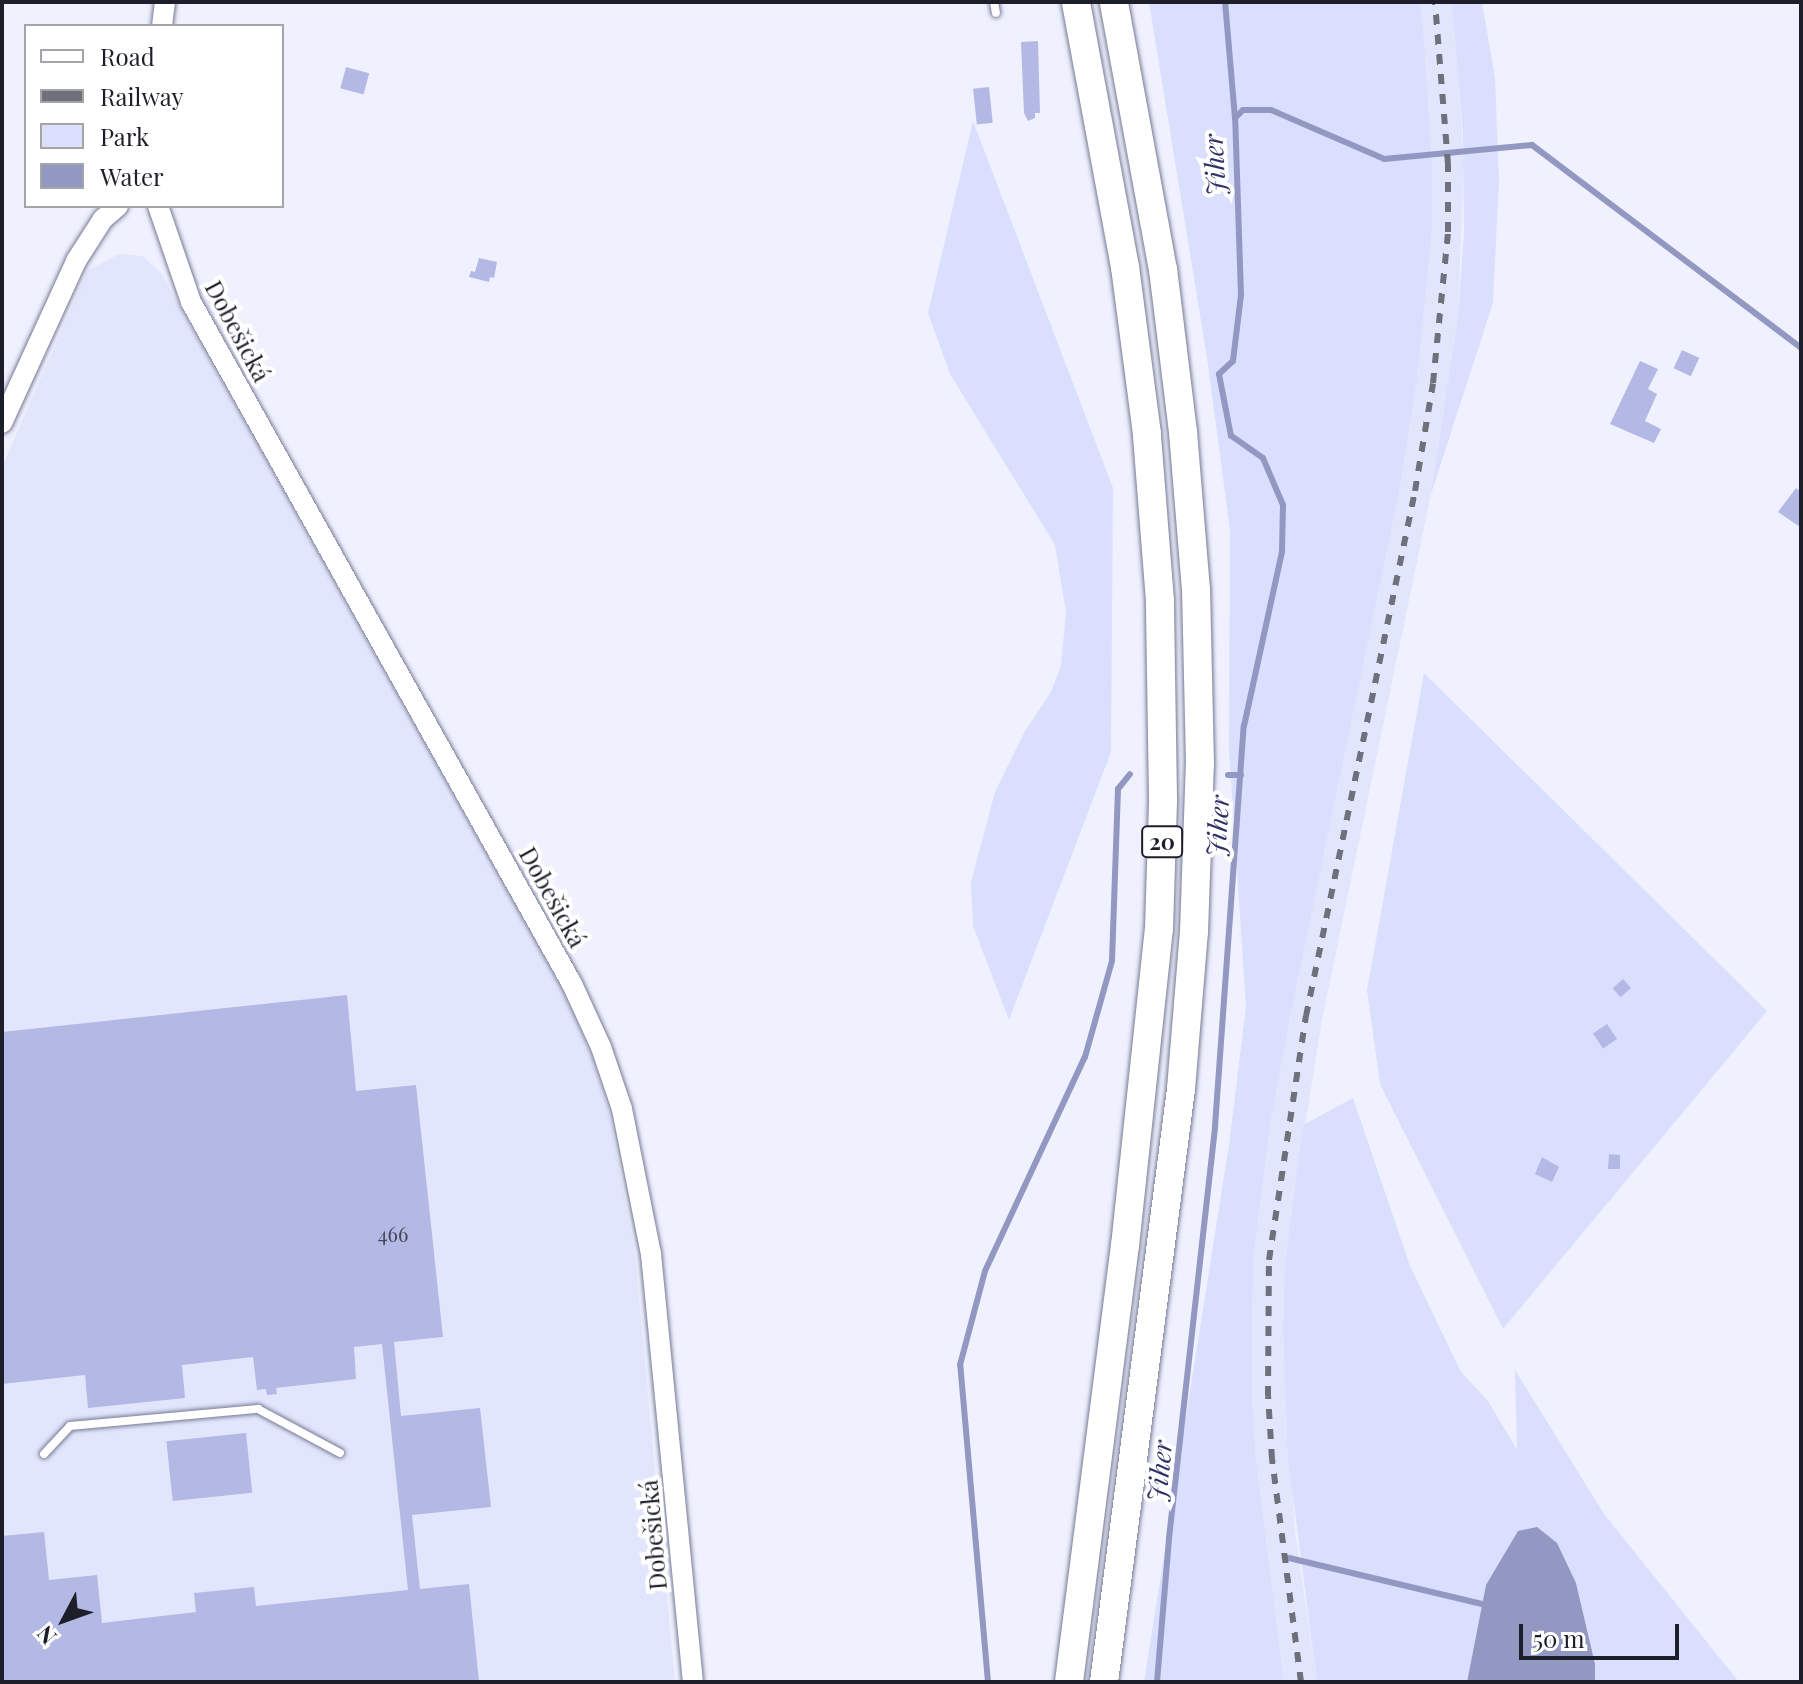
<!DOCTYPE html>
<meta charset="utf-8">
<style>
body{margin:0}
#map{position:relative;width:1803px;height:1684px;overflow:hidden;background:#eff1fe;font-family:"Playfair Display",serif}
div>[style]{position:absolute}
[style*='--x']{left:calc(var(--x)*1px);top:calc(var(--y)*1px);width:calc(var(--w)*1px);rotate:calc(var(--a)*1deg)}
.built>*{inset:0;background:#e2e6fd}
.green>*{inset:0;background:#dadffe}
.water>*{inset:0;background:#9298c1}
.stream>*{height:6px;margin:-3px;padding:0 3px;transform-origin:3px;border-radius:3px;background:#9298c1}
.building>*{inset:0;background:#b3b9e4;transform-origin:0 0}
.roads{filter:drop-shadow(0 0 2px #767a95) drop-shadow(0 0 2px #767a95)}
.service>*{height:8px;margin:-4px;padding:0 4px;transform-origin:4px;border-radius:4px;background:#fff}
.tertiary>*{height:20px;margin:-10px;padding:0 10px;transform-origin:10px;border-radius:10px;background:#fff}
.trunk>*{height:28px;margin:-14px;padding:0 14px;transform-origin:14px;border-radius:14px;background:#fff}
.rail>*{height:6px;margin-top:-3px;transform-origin:0;background:repeating-linear-gradient(90deg,#6e707c 0 10px,transparent 0 20px)}
span{translate:-50% -50%;white-space:nowrap;text-align:center;line-height:1.15;-webkit-text-stroke:8px #fff;paint-order:stroke}
.number-label{font-size:20px;color:#424558}
.number-label span{-webkit-text-stroke-width:0}
.shield-label span{padding:2px 6px;background:#fff;border:2px solid;border-radius:6px;-webkit-text-stroke-width:0}
.shield-label{font-size:22px;color:#1c1e29;font-weight:700}
.street-label{font-size:24px;color:#1c1e29}
.water-label{font-size:26px;color:#2f3267;font-style:italic}
.frame{position:absolute;inset:0;border:4px solid #1c1e29;pointer-events:none}
.legend{position:absolute;left:24px;top:24px;width:260px;height:184px;box-sizing:border-box;background:#fff;border:2px solid #a4a5a9;margin:0;padding:10px 14px;list-style:none;font-size:24px;color:#1c1e29}
.legend li{display:flex;align-items:center;gap:16px;height:40px}
.legend b{width:40px;border:2px solid #a4a5a9}
.north{position:absolute;left:24px;top:1580px;width:80px;height:80px;-webkit-text-stroke:6px #fff;paint-order:stroke;rotate:229deg;font-size:22px;font-weight:700;line-height:32px;text-align:center;color:#1c1e29}
.north::after{content:'';display:block;margin:auto;width:28px;height:36px;background:#1c1e29;clip-path:polygon(50% 0,100% 100%,50% 72%,0 100%)}
.scale{position:absolute;left:1519px;top:1624px;width:160px;height:36px;box-sizing:border-box;border:4px solid #1c1e29;border-top:0;padding-left:10px;font-size:24px;line-height:28px;white-space:nowrap;color:#1c1e29;-webkit-text-stroke:6px #fff;paint-order:stroke}
</style>
<div id="map">
<div class="built">
<i style="clip-path:polygon(1419px 2px,1452px 2px,1455px 25px,1464px 164px,1458px 315px,1431px 494px,1322px 1020px,1294px 1193px,1285px 1261px,1283px 1329px,1295px 1531px,1317px 1682px,1284px 1682px,1256px 1460px,1252px 1397px,1253px 1258px,1271px 1120px,1291px 1013px,1400px 488px,1417px 380px,1432px 231px,1432px 165px)"></i>
<i style="clip-path:polygon(119px 254px,143px 256px,161px 273px,562px 989px,592px 1056px,609px 1111px,635px 1255px,675px 1682px,2px 1682px,2px 467px,88px 270px)"></i>
</div>
<div class="green">
<i style="clip-path:polygon(1149px 2px,1419px 2px,1423px 28px,1432px 165px,1432px 231px,1417px 380px,1400px 488px,1291px 1013px,1271px 1120px,1253px 1258px,1252px 1397px,1256px 1460px,1284px 1682px,1144px 1682px,1229px 1145px,1246px 1007px,1229px 749px,1230px 530px,1207px 358px)"></i>
<i style="clip-path:polygon(1452px 2px,1482px 2px,1495px 78px,1499px 181px,1493px 303px,1431px 494px,1458px 315px,1464px 233px,1463px 133px)"></i>
<i style="clip-path:polygon(973px 121px,1113px 488px,1111px 752px,1009px 1020px,973px 926px,971px 882px,995px 792px,1025px 731px,1051px 692px,1061px 666px,1066px 612px,1055px 545px,950px 374px,928px 313px)"></i>
<i style="clip-path:polygon(1424px 673px,1767px 1011px,1503px 1329px,1380px 1084px,1367px 990px)"></i>
<i style="clip-path:polygon(1353px 1098px,1410px 1266px,1461px 1372px,1488px 1401px,1517px 1450px,1515px 1370px,1604px 1514px,1739px 1682px,1595px 1682px,1595px 1664px,1576px 1583px,1486px 1585px,1467px 1682px,1317px 1682px,1288px 1458px,1283px 1329px,1285px 1261px,1303px 1125px)"></i>
</div>
<div class="water">
<i style="clip-path:polygon(1537px 1527px,1557px 1543px,1576px 1583px,1595px 1664px,1595px 1682px,1467px 1682px,1486px 1585px,1518px 1531px)"></i>
</div>
<div class="stream">
<i style="--x:1235;--y:118;--w:11;--a:-45"></i>
<i style="--x:1243;--y:110;--w:28;--a:0"></i>
<i style="--x:1271;--y:110;--w:123;--a:23.4"></i>
<i style="--x:1384;--y:159;--w:149;--a:-5.4"></i>
<i style="--x:1532;--y:145;--w:337;--a:37"></i>
<i style="--x:1228;--y:775;--w:13;--a:0"></i>
<i style="--x:1289;--y:1558;--w:207;--a:13.4"></i>
<i style="--x:988;--y:1682;--w:318;--a:-95"></i>
<i style="--x:960;--y:1365;--w:97;--a:-75.1"></i>
<i style="--x:985;--y:1271;--w:236;--a:-65"></i>
<i style="--x:1085;--y:1057;--w:100;--a:-74.3"></i>
<i style="--x:1112;--y:961;--w:172;--a:-88"></i>
<i style="--x:1118;--y:789;--w:19;--a:-51"></i>
<i style="--x:1157;--y:1682;--w:144;--a:-85.2"></i>
<i style="--x:1169;--y:1538;--w:415;--a:-83.6"></i>
<i style="--x:1215;--y:1126;--w:401;--a:-85.9"></i>
<i style="--x:1244;--y:726;--w:179;--a:-77.7"></i>
<i style="--x:1282;--y:551;--w:46;--a:-88.8"></i>
<i style="--x:1283;--y:505;--w:51;--a:-113.1"></i>
<i style="--x:1263;--y:458;--w:39;--a:-145"></i>
<i style="--x:1231;--y:436;--w:63;--a:-101"></i>
<i style="--x:1219;--y:374;--w:19;--a:-43"></i>
<i style="--x:1233;--y:361;--w:66;--a:-83.1"></i>
<i style="--x:1241;--y:295;--w:177;--a:-91.9"></i>
<i style="--x:1235;--y:118;--w:116;--a:-94.9"></i>
</div>
<div class="building">
<i style="clip-path:polygon(1038px 41px,1040px 113px,1035px 113px,1035px 118px,1028px 121px,1024px 113px,1021px 42px)"></i>
<i style="left:346px;top:67px;width:24px;height:22px;rotate:15deg"></i>
<i style="left:989px;top:87px;width:36px;height:16px;rotate:84deg"></i>
<i style="clip-path:polygon(479px 258px,497px 262px,494px 278px,490px 277px,489px 282px,469px 277px,471px 271px,475px 272px)"></i>
<i style="left:1682px;top:350px;width:19px;height:20px;rotate:25deg"></i>
<i style="clip-path:polygon(1640px 361px,1658px 369px,1648px 389px,1657px 394px,1645px 421px,1661px 429px,1654px 443px,1610px 424px)"></i>
<i style="clip-path:polygon(1796px 488px,1801px 492px,1800px 527px,1778px 512px)"></i>
<i style="left:1623px;top:979px;width:12px;height:14px;rotate:48deg"></i>
<i style="clip-path:polygon(347px 995px,356px 1091px,416px 1085px,443px 1337px,394px 1342px,401px 1416px,480px 1408px,491px 1507px,412px 1515px,420px 1589px,469px 1584px,479px 1682px,2px 1682px,2px 1536px,44px 1532px,49px 1580px,97px 1575px,102px 1623px,196px 1612px,194px 1593px,254px 1587px,256px 1606px,408px 1590px,382px 1344px,354px 1347px,356px 1379px,276px 1388px,277px 1394px,267px 1395px,266px 1389px,257px 1390px,253px 1357px,182px 1365px,185px 1398px,88px 1408px,85px 1375px,2px 1384px,2px 1032px)"></i>
<i style="left:1607px;top:1024px;width:18px;height:17px;rotate:56deg"></i>
<i style="clip-path:polygon(1609px 1154px,1620px 1155px,1620px 1169px,1608px 1169px)"></i>
<i style="clip-path:polygon(1542px 1157px,1559px 1167px,1552px 1182px,1535px 1174px)"></i>
<i style="left:246px;top:1433px;width:60px;height:80px;rotate:84deg"></i>
</div>
<div class="roads">
<div class="service">
<i style="--x:994;--y:2;--w:11;--a:80"></i>
<i style="--x:44;--y:1454;--w:38;--a:-47"></i>
<i style="--x:70;--y:1426;--w:189;--a:-5.2"></i>
<i style="--x:258;--y:1409;--w:93;--a:28.2"></i>
</div>
<div class="tertiary">
<i style="--x:162;--y:26;--w:24;--a:-83"></i>
<i style="--x:158;--y:206;--w:102;--a:71"></i>
<i style="--x:191;--y:302;--w:781;--a:60.81"></i>
<i style="--x:572;--y:984;--w:69;--a:65.3"></i>
<i style="--x:601;--y:1047;--w:65;--a:71.3"></i>
<i style="--x:622;--y:1109;--w:148;--a:78.7"></i>
<i style="--x:651;--y:1254;--w:430;--a:84.4"></i>
<i style="--x:2;--y:423;--w:178;--a:-65.4"></i>
<i style="--x:76;--y:261;--w:50;--a:-57.3"></i>
<i style="--x:103;--y:219;--w:20;--a:-41"></i>
</div>
<div class="trunk">
<i style="--x:1069;--y:1682;--w:440;--a:-82.7"></i>
<i style="--x:1125;--y:1246;--w:319;--a:-83.9"></i>
<i style="--x:1159;--y:929;--w:130;--a:-88.2"></i>
<i style="--x:1163;--y:799;--w:198;--a:-90.9"></i>
<i style="--x:1160;--y:601;--w:168;--a:-94.5"></i>
<i style="--x:1147;--y:434;--w:168;--a:-97.5"></i>
<i style="--x:1125;--y:267;--w:269;--a:-100.5"></i>
<i style="--x:1104;--y:1682;--w:598;--a:-82.6"></i>
<i style="--x:1181;--y:1089;--w:158;--a:-85.3"></i>
<i style="--x:1194;--y:932;--w:168;--a:-88"></i>
<i style="--x:1200;--y:764;--w:174;--a:-91.3"></i>
<i style="--x:1196;--y:590;--w:159;--a:-94.7"></i>
<i style="--x:1183;--y:432;--w:163;--a:-97"></i>
<i style="--x:1163;--y:270;--w:272;--a:-100.4"></i>
</div>
</div>
<div class="rail">
<i style="--x:1301;--y:1682;--w:225;--a:-97.4"></i>
<i style="--x:1272;--y:1459;--w:63;--a:-93.6"></i>
<i style="--x:1268;--y:1396;--w:136;--a:-89.6"></i>
<i style="--x:1269;--y:1260;--w:247;--a:-81.4"></i>
<i style="--x:1306;--y:1016;--w:536;--a:-78.27"></i>
<i style="--x:1415;--y:491;--w:109;--a:-80.5"></i>
<i style="--x:1433;--y:383;--w:152;--a:-84.3"></i>
<i style="--x:1448;--y:232;--w:68;--a:-90"></i>
<i style="--x:1448;--y:164;--w:163;--a:-94.6"></i>
</div>
<div class="number-label">
<span style="left:393px;top:1233px">466</span>
</div>
<div class="shield-label">
<span style="left:1162px;top:842px">20</span>
</div>
<div class="street-label">
<span style="left:238px;top:331px;rotate:62deg">Dobešická</span>
<span style="left:553px;top:897px;rotate:61deg">Dobešická</span>
<span style="left:653px;top:1535px;rotate:-95deg">Dobešická</span>
</div>
<div class="water-label">
<span style="left:1214px;top:165px;rotate:-93deg">Jiher</span>
<span style="left:1217px;top:826px;rotate:-86deg">Jiher</span>
<span style="left:1159px;top:1471px;rotate:-84deg">Jiher</span>
</div>
<div class="frame"></div>
<ul class="legend">
<li><b style="height:10px;background:#fff"></b>Road</li>
<li><b style="height:10px;background:#6e707c"></b>Railway</li>
<li><b style="height:22px;background:#dadffe"></b>Park</li>
<li><b style="height:22px;background:#9298c1"></b>Water</li>
</ul>
<div class="north">N</div>
<div class="scale">50 m</div>
</div>
